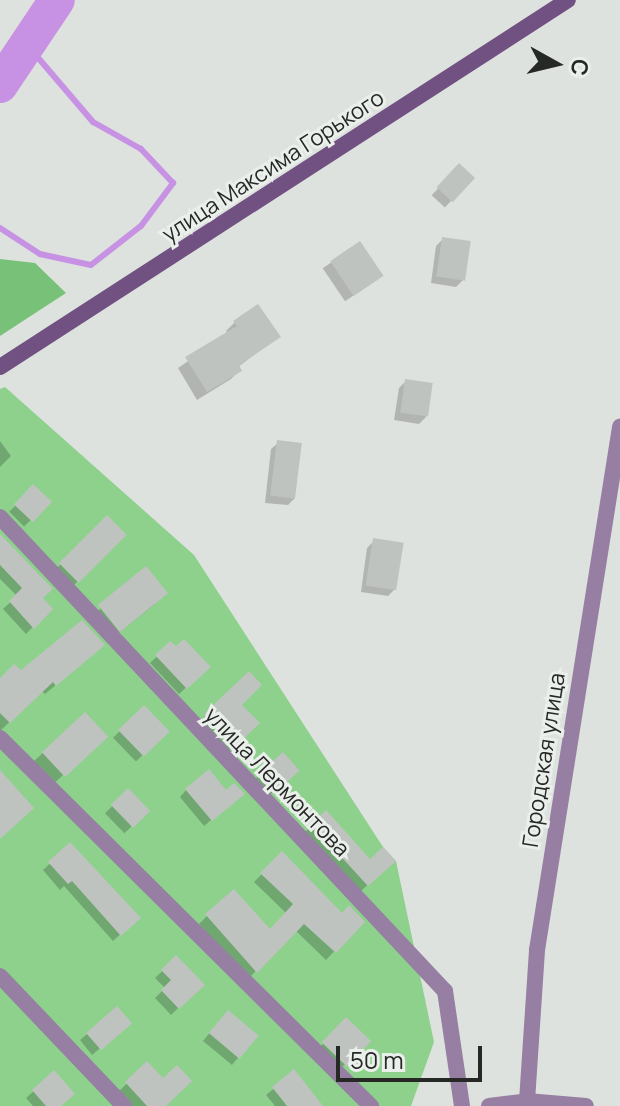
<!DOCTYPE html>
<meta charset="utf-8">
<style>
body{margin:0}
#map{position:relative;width:620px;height:1106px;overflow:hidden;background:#dee2de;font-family:Manrope,sans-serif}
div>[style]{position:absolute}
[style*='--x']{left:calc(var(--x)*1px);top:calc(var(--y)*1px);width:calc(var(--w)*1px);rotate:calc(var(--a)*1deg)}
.green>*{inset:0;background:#8dd18d}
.forest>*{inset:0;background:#78c178}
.shadow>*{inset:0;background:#0003;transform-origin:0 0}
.stream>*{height:6px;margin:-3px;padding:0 3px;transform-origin:3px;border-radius:3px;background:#c792e3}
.river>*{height:36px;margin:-18px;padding:0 18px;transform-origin:18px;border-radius:18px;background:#c792e3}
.building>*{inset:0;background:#bfc3bf;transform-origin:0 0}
.street>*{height:16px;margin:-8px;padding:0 8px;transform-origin:8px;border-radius:8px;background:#967fa2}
.secondary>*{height:16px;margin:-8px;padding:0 8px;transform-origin:8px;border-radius:8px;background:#715082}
span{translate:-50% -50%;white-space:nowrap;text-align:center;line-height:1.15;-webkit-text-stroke:6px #ebefeb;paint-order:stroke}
.street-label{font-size:22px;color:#262826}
.north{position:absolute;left:516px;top:24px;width:80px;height:80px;-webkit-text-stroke:6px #ebefeb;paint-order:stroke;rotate:98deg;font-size:22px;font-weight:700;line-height:32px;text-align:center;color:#262826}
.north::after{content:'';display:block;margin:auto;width:28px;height:36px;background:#262826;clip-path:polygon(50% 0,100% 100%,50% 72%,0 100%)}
.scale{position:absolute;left:336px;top:1046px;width:146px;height:36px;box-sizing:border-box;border:4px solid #262826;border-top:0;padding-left:10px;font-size:24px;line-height:28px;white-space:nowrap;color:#262826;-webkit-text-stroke:6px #ebefeb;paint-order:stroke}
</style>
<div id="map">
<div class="green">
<i style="clip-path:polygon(5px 387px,194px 555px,383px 847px,396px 861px,434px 1042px,411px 1106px,0 1106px,0 389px)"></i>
</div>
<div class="forest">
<i style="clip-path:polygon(0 259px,35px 263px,66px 293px,0 336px)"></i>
</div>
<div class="shadow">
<i style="left:459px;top:166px;width:18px;height:40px;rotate:43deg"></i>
<i style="clip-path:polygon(443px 239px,463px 280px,456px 287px,431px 283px,436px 246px)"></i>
<i style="left:360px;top:243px;width:40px;height:45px;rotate:56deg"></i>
<i style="clip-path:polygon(235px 322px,278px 337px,238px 367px,240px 370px,231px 379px,197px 400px,178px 368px,228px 334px,226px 331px)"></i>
<i style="clip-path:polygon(406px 381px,426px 417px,419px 424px,394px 420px,399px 388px)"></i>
<i style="clip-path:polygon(0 441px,11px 456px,0 467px)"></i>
<i style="clip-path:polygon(278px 443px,295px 498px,288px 505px,265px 503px,271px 449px)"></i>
<i style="left:34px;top:487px;width:21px;height:35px;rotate:45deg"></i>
<i style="left:107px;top:518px;width:24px;height:81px;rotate:45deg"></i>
<i style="clip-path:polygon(374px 541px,395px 589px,388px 596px,361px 592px,367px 548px)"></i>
<i style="clip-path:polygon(0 550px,50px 609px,26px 634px,3px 609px,17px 596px,0 579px)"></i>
<i style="clip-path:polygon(145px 569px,155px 604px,110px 640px,90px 618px)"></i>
<i style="clip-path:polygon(170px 644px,208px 667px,179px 694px,150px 663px)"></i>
<i style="clip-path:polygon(92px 655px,45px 694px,42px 691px,0 731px,0 680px)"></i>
<i style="clip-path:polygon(249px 674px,240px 705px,257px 723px,223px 756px,195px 726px)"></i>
<i style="left:144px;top:708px;width:33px;height:43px;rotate:46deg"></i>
<i style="left:85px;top:715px;width:30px;height:72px;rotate:48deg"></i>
<i style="clip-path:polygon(258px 776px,290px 778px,266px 798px,252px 783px)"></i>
<i style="clip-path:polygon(186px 790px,235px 800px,204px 826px,180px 797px)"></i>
<i style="left:128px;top:791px;width:28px;height:32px;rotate:46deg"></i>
<i style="clip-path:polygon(326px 813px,370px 862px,393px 861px,360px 892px,305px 832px)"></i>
<i style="clip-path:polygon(70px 845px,138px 918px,113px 941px,64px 886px,60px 890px,43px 870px)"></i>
<i style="clip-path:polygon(282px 854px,342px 915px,362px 922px,326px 960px,295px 930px,248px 979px,199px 924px,207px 916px,270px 931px,286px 913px,254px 882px)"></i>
<i style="clip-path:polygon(176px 958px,202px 985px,171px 1015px,155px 998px,165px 988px,155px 978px)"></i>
<i style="clip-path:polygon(221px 1019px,256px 1036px,232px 1065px,203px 1041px)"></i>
<i style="left:346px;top:1020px;width:30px;height:42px;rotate:44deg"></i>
<i style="clip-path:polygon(122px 1030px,92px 1055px,80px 1040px,87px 1034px)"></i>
<i style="clip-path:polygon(147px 1064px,163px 1106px,127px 1106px,116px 1094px)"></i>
<i style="clip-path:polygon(294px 1072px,318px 1106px,275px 1106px,266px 1095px)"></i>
<i style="clip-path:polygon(54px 1073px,59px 1106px,33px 1106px,26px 1098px)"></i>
</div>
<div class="stream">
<i style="--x:0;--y:228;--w:48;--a:33"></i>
<i style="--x:40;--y:254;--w:52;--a:12.2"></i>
<i style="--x:91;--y:265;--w:63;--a:-38"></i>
<i style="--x:141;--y:226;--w:54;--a:-53.3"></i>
<i style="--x:173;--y:183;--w:47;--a:-133.3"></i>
<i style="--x:141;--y:149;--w:55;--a:-150.6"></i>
<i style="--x:93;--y:122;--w:100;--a:-130.5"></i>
</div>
<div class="river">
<i style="--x:0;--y:85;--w:102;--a:-56.2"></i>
</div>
<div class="building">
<i style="left:459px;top:163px;width:22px;height:33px;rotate:43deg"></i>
<i style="left:442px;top:237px;width:29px;height:40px;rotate:8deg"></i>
<i style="left:360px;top:241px;width:42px;height:36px;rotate:56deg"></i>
<i style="clip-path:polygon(258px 304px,281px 337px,239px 365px,242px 371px,207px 392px,185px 357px,237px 326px,233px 321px)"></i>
<i style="left:405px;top:379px;width:28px;height:34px;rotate:8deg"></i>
<i style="left:277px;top:440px;width:25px;height:56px;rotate:7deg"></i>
<i style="left:33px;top:484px;width:26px;height:28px;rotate:43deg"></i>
<i style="left:107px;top:515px;width:28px;height:68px;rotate:45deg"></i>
<i style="clip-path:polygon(0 534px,53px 589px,43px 598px,53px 609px,34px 629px,9px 601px,22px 588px,0 565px)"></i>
<i style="left:373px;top:538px;width:31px;height:48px;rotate:9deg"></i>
<i style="left:146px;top:566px;width:35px;height:62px;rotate:51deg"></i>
<i style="clip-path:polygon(82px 620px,105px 645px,56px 686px,53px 682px,10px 723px,0 713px,0 678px,14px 664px,21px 670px)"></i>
<i style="clip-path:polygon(184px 639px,211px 667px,187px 689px,155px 655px,170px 641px,176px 646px)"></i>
<i style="clip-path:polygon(249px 671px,262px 685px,242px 705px,260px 723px,235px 747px,204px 714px)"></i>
<i style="left:144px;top:705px;width:37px;height:36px;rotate:46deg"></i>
<i style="left:85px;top:712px;width:34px;height:59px;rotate:47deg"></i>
<i style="left:283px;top:752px;width:25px;height:35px;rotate:48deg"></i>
<i style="clip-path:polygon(209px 769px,226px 790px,234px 783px,245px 794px,212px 821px,185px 789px)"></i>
<i style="clip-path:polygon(0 770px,34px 808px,0 839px)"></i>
<i style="left:128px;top:788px;width:32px;height:24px;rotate:46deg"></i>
<i style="clip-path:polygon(326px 810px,370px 859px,383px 847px,396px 861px,368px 886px,311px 824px)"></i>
<i style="clip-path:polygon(70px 842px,141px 918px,121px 936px,72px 881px,68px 884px,48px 862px)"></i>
<i style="clip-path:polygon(282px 851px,342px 913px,349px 905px,365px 922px,336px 953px,304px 924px,257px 973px,205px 914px,234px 889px,270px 929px,293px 904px,260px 873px)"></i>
<i style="clip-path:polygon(176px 955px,205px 985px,179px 1009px,161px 990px,171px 980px,161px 970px)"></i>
<i style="left:117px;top:1006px;width:23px;height:41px;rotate:49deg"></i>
<i style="left:228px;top:1010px;width:40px;height:30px;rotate:40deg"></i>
<i style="left:346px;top:1017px;width:35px;height:35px;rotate:44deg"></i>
<i style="clip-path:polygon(147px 1061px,163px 1078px,177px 1065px,192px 1081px,166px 1106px,147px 1106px,125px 1082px)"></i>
<i style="clip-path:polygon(294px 1069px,323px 1106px,287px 1106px,272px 1087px)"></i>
<i style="clip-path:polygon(54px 1070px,75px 1094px,61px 1106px,46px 1106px,32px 1090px)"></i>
</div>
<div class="street">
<i style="--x:0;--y:517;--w:650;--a:46.81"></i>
<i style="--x:445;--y:991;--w:116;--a:81.6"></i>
<i style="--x:0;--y:738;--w:523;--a:44.77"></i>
<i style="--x:0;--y:976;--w:180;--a:46.4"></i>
<i style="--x:527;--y:1101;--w:151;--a:-86.2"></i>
<i style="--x:537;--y:950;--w:530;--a:-80.98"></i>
<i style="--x:489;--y:1106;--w:38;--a:-7"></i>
<i style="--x:527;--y:1101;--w:59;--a:4.8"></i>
</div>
<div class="secondary">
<i style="--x:0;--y:367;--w:676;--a:-32.87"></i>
</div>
<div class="street-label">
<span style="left:273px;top:166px;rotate:-33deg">улица Максима Горького</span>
<span style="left:544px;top:760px;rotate:-81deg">Городская улица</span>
<span style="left:277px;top:782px;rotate:46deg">улица Лермонтова</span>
</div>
<div class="north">С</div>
<div class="scale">50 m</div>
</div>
